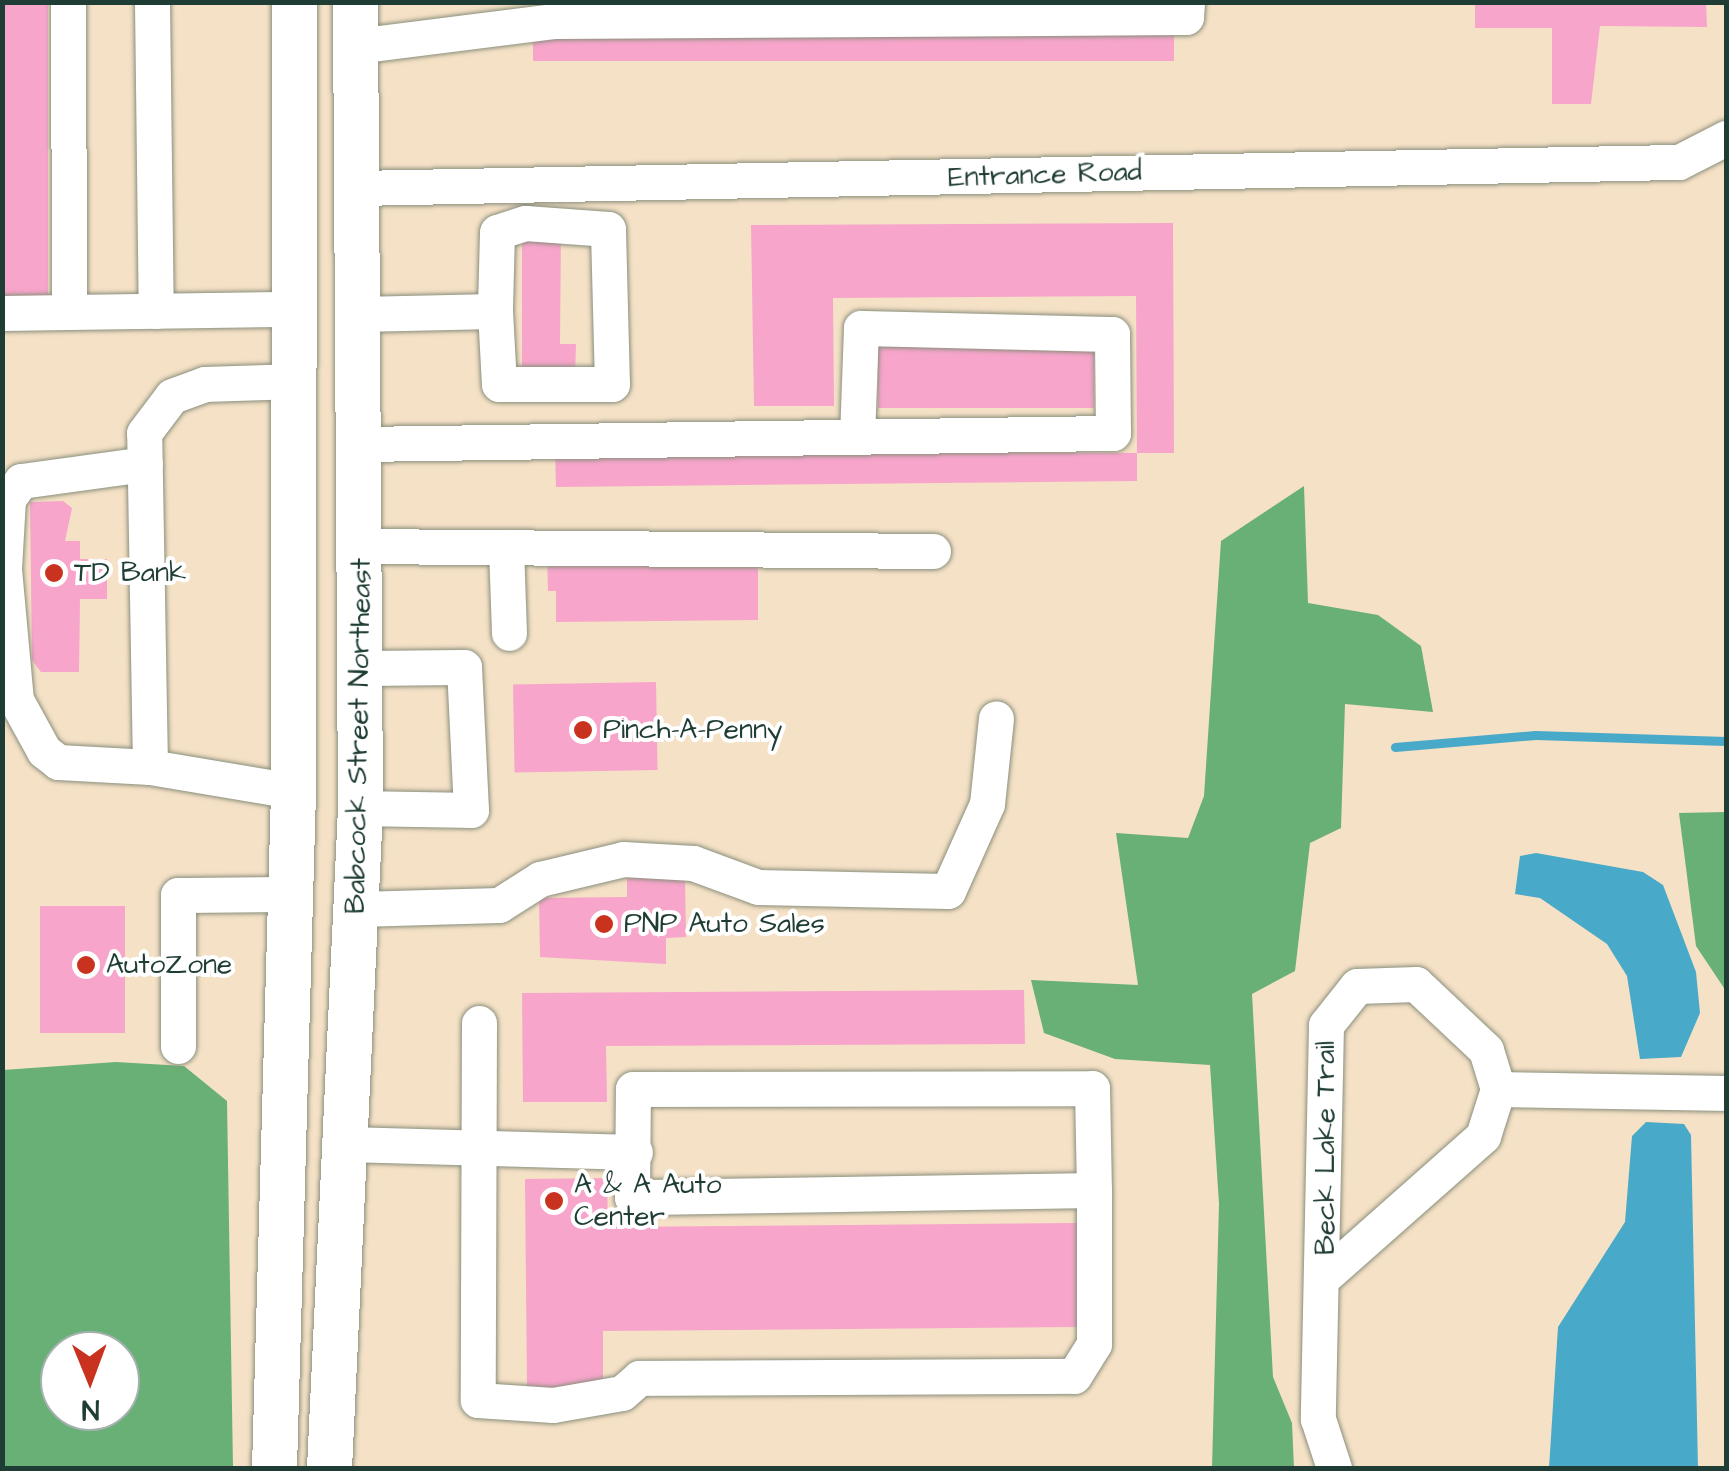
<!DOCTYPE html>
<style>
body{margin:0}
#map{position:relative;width:1729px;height:1471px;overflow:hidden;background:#f5e1c6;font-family:"Architects Daughter",sans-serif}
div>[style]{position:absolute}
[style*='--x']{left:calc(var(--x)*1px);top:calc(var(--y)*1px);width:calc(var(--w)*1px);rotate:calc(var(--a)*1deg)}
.forest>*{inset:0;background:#68b075}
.water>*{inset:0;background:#49a9c8}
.stream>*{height:9px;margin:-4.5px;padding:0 4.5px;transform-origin:4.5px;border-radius:4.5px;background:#49a9c8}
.building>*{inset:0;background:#f7a5cb;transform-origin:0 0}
.roads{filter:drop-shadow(0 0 2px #8a8f7d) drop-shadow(0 0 2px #8a8f7d)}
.minor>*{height:35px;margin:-17.5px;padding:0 17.5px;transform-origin:17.5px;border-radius:17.5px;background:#fff}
.major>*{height:45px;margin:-22.5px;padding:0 22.5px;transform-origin:22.5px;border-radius:22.5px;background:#fff}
.dots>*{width:28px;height:28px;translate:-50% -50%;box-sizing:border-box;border:5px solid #fff;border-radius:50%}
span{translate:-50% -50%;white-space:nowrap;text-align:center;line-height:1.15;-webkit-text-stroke:8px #fff;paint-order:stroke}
.street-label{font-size:28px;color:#1f3d34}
.poi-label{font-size:28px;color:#1f3d34}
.left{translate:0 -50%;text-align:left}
.frame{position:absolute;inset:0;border:5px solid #1f3d34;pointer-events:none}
.north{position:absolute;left:40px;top:1331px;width:100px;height:100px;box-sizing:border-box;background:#fff;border:2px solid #a5b1ae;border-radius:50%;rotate:179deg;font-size:28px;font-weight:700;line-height:40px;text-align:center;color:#1f3d34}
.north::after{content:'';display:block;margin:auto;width:35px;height:45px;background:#c8321e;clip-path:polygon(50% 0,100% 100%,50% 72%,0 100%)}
</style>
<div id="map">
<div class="forest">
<i style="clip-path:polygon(1304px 486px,1308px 603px,1378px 615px,1421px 646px,1433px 712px,1345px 704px,1341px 828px,1310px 843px,1295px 971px,1252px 994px,1273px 1377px,1292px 1423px,1294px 1468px,1212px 1468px,1219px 1204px,1210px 1065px,1115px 1059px,1044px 1033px,1031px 980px,1138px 985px,1116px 833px,1188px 838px,1204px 796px,1221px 541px)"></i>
<i style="clip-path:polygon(1726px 812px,1726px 991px,1696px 946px,1679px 813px)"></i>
<i style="clip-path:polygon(evenodd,116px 1062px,184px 1066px,227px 1101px,233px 1468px,3px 1468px,3px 1070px,116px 1062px,60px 1351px,120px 1351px,120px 1411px,60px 1411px,60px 1351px)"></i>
</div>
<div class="water">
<i style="clip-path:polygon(1536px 853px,1643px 872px,1663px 885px,1696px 972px,1700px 1013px,1681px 1057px,1640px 1059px,1627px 976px,1607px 944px,1540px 898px,1515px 894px,1520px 856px)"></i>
<i style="clip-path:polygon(1646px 1122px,1684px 1124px,1691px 1135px,1698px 1468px,1549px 1468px,1558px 1327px,1625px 1222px,1632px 1136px)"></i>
</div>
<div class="stream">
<i style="--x:1395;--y:747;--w:141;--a:-4.9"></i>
<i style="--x:1535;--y:735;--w:191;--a:1.8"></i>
</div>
<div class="building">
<i style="left:2px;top:2px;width:46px;height:300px"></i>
<i style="clip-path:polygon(1475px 2px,1706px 2px,1707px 27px,1600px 26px,1591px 104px,1552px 104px,1552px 28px,1475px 28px)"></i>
<i style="left:1174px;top:31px;width:30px;height:641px;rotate:90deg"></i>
<i style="clip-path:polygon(1173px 223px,1174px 453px,1137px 453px,1136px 296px,833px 298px,834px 406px,754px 406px,751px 225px)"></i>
<i style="clip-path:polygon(522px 229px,561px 229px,560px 344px,576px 344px,575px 376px,522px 375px)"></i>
<i style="left:1094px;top:347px;width:61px;height:216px;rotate:90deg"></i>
<i style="clip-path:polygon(555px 450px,1137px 453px,1137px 481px,556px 487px)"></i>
<i style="clip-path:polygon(63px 501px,72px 508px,65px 541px,80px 541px,80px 559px,107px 559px,107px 599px,80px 599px,79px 672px,41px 672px,32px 660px,30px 502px)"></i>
<i style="clip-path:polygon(758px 552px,758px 620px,556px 622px,556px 591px,548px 591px,547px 554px)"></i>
<i style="left:656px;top:682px;width:88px;height:143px;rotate:89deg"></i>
<i style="clip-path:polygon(627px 878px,685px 878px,686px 937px,666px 938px,666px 964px,540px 957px,539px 898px,627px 897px)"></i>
<i style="left:40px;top:906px;width:85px;height:127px"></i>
<i style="clip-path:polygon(1024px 990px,1025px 1044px,606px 1046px,607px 1102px,523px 1102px,522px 993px)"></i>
<i style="clip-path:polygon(607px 1178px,608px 1227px,1077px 1223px,1078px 1327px,603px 1331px,603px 1388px,527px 1388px,525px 1179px)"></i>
</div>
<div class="roads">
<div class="minor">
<i style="--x:68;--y:2;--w:310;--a:89.8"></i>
<i style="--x:69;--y:312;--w:227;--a:-0.8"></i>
<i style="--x:152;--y:2;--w:309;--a:89.3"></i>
<i style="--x:356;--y:46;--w:201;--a:-7.2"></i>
<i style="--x:555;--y:21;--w:631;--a:-0.36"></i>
<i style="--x:1186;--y:17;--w:15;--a:-86"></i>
<i style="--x:357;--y:188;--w:1322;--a:-1.13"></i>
<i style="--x:1679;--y:162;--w:53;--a:-27.1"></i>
<i style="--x:2;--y:313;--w:67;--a:-0.9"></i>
<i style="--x:358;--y:314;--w:137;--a:-1.3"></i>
<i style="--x:495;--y:311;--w:73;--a:86.9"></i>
<i style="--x:499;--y:384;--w:113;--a:0"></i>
<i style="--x:612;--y:384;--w:155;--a:-91.5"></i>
<i style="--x:608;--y:229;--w:83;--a:-175.9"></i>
<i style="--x:525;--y:223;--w:29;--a:162"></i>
<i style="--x:497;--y:232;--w:79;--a:91.5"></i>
<i style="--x:360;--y:444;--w:753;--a:-0.84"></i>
<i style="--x:1113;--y:433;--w:99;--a:-90.6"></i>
<i style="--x:1112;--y:334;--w:251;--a:-178.6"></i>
<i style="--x:861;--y:328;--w:109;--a:92.1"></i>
<i style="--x:145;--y:464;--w:125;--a:172.2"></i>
<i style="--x:21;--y:481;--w:22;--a:126"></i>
<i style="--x:8;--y:499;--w:70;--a:93.3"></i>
<i style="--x:4;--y:569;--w:132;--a:84.8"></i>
<i style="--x:16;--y:700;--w:58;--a:61.2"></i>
<i style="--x:44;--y:751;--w:18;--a:38"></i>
<i style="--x:58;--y:762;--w:92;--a:3.1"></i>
<i style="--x:361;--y:546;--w:572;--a:0.5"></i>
<i style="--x:506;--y:547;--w:86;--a:88"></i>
<i style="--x:293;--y:791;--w:145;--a:-170.5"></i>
<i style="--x:150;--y:767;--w:334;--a:-91"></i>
<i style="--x:144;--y:433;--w:46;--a:-52.9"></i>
<i style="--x:172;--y:396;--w:35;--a:-20"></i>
<i style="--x:205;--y:384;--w:91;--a:-1.9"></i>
<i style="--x:360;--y:808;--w:111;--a:1"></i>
<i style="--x:471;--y:810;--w:143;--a:-92.8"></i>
<i style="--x:464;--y:667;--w:102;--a:179.4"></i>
<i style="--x:357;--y:909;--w:142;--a:-1.6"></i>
<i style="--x:499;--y:905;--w:49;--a:-32.4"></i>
<i style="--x:540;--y:879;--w:85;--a:-13.5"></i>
<i style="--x:623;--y:859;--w:70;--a:3.3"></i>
<i style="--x:693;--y:863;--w:69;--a:20.3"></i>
<i style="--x:758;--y:887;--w:190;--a:1.2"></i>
<i style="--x:948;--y:891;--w:95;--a:-65.9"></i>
<i style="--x:987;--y:804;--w:86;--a:-84"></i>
<i style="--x:479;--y:1023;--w:377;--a:90.2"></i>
<i style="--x:478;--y:1400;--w:75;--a:3.8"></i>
<i style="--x:553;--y:1405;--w:70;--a:-9.9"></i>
<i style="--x:622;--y:1393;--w:23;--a:-41"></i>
<i style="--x:639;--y:1378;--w:435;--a:-0.3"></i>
<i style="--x:1074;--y:1376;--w:38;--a:-58"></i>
<i style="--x:1094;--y:1344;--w:154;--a:-90"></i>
<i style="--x:178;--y:1046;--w:151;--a:-90"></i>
<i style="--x:178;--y:895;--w:112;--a:-0.5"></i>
<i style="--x:1092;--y:1088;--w:102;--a:88.9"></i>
<i style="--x:1094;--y:1190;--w:462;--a:179.1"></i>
<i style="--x:632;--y:1197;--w:108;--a:-89.5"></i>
<i style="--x:633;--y:1089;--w:459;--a:-0.1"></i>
<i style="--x:1498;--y:1089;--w:228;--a:1"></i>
<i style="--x:346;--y:1144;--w:289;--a:1.6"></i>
<i style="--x:1326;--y:1275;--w:210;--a:-41.5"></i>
<i style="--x:1483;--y:1136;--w:49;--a:-72.3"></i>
<i style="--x:1498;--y:1089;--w:41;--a:-107.1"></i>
<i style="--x:1486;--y:1050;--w:96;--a:-136.7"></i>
<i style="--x:1416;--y:984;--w:59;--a:178.1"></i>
<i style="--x:1357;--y:986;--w:50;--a:128.5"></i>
<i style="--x:1326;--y:1025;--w:394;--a:91.2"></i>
<i style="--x:1318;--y:1419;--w:52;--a:71.9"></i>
</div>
<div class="major">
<i style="--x:274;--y:1468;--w:677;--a:-88.39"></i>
<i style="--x:293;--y:791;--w:789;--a:-89.93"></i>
<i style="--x:329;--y:1468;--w:661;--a:-87.31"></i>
<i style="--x:360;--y:808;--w:806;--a:-90.36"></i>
</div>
</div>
<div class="dots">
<i style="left:54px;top:573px;background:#c8321e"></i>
<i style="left:583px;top:730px;background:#c8321e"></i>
<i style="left:604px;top:924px;background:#c8321e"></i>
<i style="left:86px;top:965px;background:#c8321e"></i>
<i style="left:554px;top:1201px;background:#c8321e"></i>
</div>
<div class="street-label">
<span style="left:1045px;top:175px;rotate:-2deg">Entrance Road</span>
<span style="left:359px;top:736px;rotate:-89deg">Babcock Street Northeast</span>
<span style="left:1326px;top:1148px;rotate:-90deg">Beck Lake Trail</span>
</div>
<div class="poi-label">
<span class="left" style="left:74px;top:573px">TD Bank</span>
<span class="left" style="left:603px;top:730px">Pinch-A-Penny</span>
<span class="left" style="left:624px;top:924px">PNP Auto Sales</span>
<span class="left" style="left:106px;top:965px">AutoZone</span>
<span class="left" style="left:574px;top:1201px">A &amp; A Auto<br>Center</span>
</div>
<div class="frame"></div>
<div class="north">N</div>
</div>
